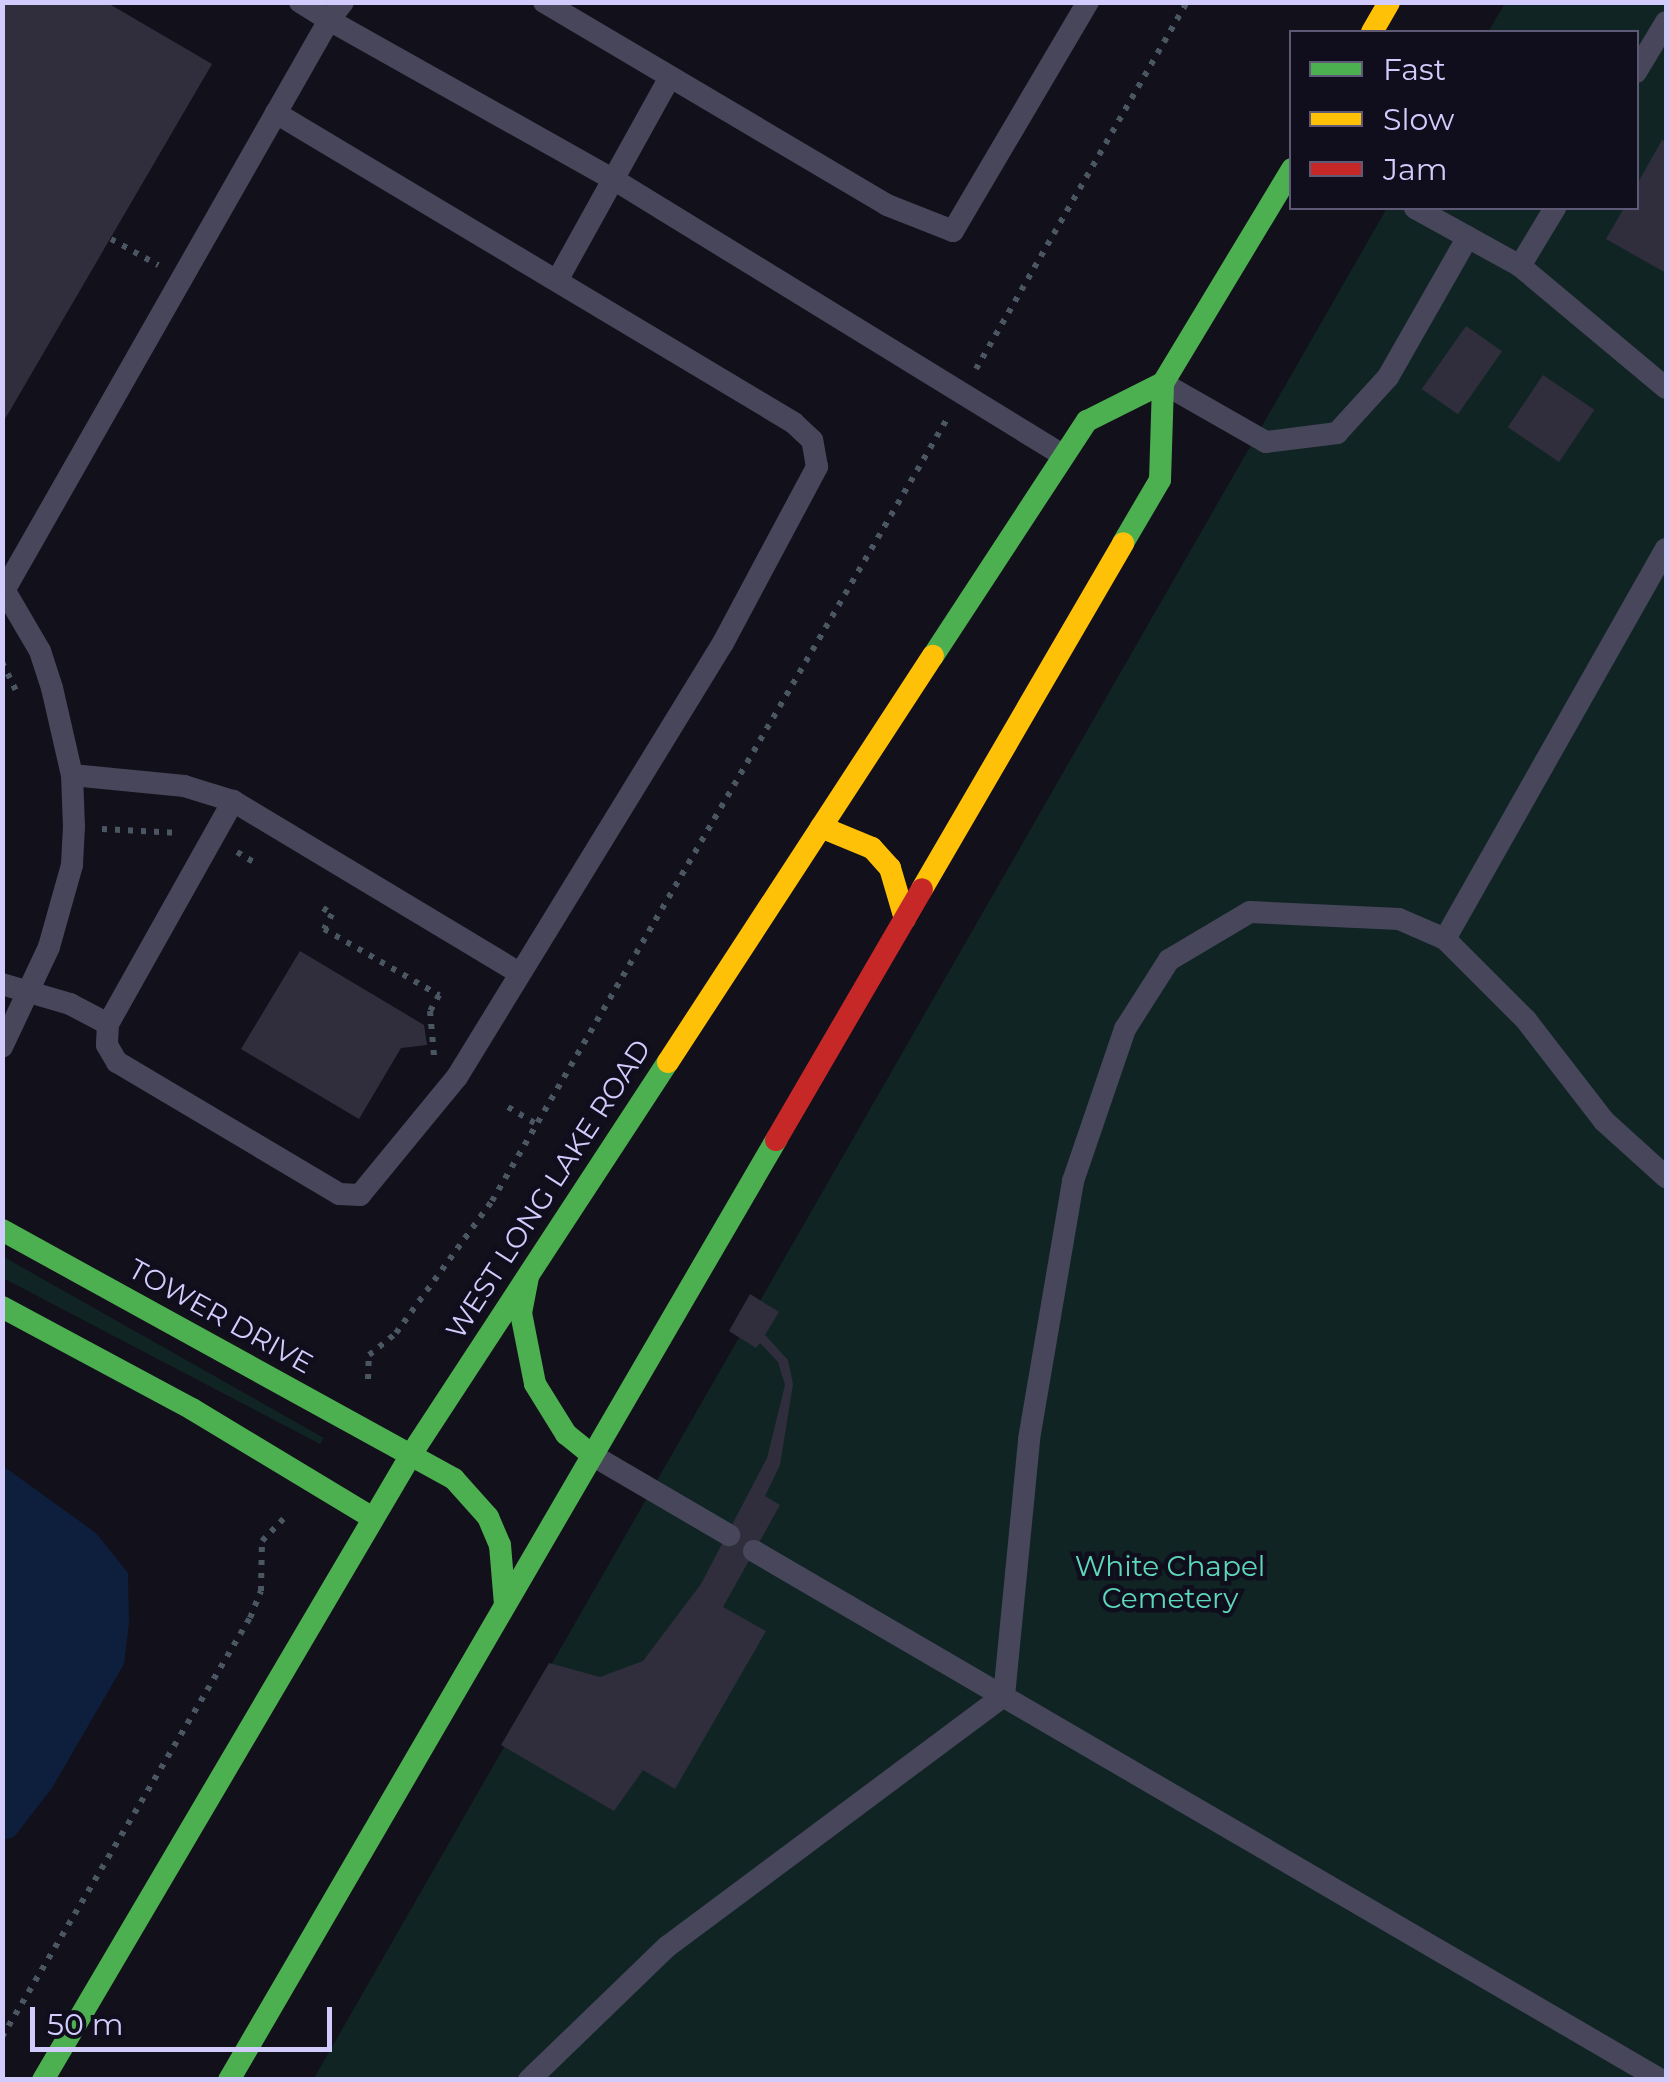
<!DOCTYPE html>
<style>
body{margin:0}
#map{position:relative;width:1669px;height:2082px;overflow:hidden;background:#12101a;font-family:Montserrat,sans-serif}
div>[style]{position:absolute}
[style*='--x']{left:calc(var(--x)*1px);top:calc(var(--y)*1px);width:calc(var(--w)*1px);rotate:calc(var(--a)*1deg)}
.green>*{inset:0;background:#102424}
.water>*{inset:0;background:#0e1f3d}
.building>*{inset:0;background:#302e3c;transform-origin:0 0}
.path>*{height:6px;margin-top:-3px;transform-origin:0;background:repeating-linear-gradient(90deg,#4a5763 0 5px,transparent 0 13px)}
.lane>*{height:22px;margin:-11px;padding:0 11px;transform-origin:11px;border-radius:11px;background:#47465a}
.fast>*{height:22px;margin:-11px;padding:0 11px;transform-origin:11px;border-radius:11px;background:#4caf50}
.slow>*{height:22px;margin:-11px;padding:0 11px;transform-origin:11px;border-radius:11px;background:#ffc107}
.jam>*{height:22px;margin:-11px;padding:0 11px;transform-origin:11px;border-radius:11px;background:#c62828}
span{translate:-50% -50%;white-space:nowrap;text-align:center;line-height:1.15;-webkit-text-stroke:9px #100d1d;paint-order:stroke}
.street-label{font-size:28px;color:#d2ccfc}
.park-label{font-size:28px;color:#5dd7bb}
.frame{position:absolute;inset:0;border:5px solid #d2ccfc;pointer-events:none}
.legend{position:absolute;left:1289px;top:30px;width:350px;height:180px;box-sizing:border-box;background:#100d1d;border:2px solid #5e5976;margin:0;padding:12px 18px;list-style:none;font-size:30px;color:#d2ccfc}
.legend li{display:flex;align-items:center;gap:20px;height:50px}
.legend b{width:50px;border:2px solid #5e5976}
.scale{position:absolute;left:30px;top:2007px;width:302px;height:45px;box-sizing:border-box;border:5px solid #d2ccfc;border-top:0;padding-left:12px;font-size:30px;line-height:35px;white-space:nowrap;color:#d2ccfc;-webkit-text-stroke:8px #100d1d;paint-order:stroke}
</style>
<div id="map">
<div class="green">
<i style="clip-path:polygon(1505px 3px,1666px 3px,1666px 2079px,313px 2080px,1387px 208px,1636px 208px,1636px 32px,1488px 32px)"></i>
<i style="clip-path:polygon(2px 1256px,324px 1438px,320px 1444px,3px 1278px)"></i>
</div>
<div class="water">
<i style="clip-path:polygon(3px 1466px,96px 1533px,128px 1573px,129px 1623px,124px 1664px,52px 1788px,14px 1837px,3px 1840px)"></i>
</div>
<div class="building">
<i style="clip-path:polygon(2px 2px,106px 2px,212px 64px,5px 419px)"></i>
<i style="clip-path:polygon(1662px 140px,1666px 142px,1666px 273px,1606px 239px,1624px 208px,1636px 208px,1636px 186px)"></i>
<i style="left:1466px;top:326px;width:44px;height:77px;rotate:35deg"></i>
<i style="left:1543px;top:375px;width:62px;height:63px;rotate:34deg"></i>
<i style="clip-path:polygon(300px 951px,424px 1025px,427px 1045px,401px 1048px,359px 1119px,241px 1049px)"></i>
<i style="clip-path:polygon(750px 1294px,779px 1312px,765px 1335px,788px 1360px,793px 1384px,780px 1465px,765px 1496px,780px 1505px,723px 1607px,766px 1631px,675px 1789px,643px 1770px,614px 1811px,501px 1745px,549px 1663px,600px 1677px,643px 1661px,701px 1584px,767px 1458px,785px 1385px,778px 1362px,760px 1343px,756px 1348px,729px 1331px)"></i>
</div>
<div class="path">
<i style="--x:111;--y:239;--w:54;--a:29"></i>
<i style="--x:976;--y:369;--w:423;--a:-60.1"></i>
<i style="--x:2;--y:662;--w:34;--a:64"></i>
<i style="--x:102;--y:829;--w:78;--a:2.9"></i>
<i style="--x:237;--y:852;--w:23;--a:31"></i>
<i style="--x:323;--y:908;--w:11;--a:34"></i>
<i style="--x:332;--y:914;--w:17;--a:118"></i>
<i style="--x:324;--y:929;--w:133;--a:29.9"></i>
<i style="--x:439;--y:995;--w:18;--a:119"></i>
<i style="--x:430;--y:1011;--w:45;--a:84.9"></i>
<i style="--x:508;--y:1107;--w:31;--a:31"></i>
<i style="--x:368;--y:1379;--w:24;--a:-88"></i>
<i style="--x:369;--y:1355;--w:35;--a:-39"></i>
<i style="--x:396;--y:1333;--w:163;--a:-54"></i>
<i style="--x:492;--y:1201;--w:905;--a:-59.81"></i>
<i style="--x:2;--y:2037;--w:487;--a:-59.4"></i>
<i style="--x:250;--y:1618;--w:29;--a:-68"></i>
<i style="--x:261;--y:1591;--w:50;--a:-88.9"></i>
<i style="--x:262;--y:1541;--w:32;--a:-46"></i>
</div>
<div class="lane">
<i style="--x:300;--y:2;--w:34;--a:32"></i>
<i style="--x:329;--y:20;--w:23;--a:-52"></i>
<i style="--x:544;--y:2;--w:399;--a:30.6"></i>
<i style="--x:887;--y:205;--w:71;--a:21.5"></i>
<i style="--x:953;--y:231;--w:266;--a:-59.5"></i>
<i style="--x:1636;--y:72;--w:58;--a:-59"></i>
<i style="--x:1415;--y:208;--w:120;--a:28.9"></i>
<i style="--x:1520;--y:266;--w:190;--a:39.9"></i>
<i style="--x:1520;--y:266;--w:68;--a:-58.9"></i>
<i style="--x:558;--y:279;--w:231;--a:-61"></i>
<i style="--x:1166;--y:385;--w:115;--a:29.7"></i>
<i style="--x:1266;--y:442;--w:72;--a:-7.2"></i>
<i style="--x:1337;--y:433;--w:76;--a:-47.7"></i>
<i style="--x:1388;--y:377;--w:161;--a:-60.3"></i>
<i style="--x:2;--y:586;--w:75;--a:59.7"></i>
<i style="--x:40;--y:651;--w:39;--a:72"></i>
<i style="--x:52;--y:688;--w:89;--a:77.1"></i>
<i style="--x:72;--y:775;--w:51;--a:87.8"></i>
<i style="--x:74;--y:826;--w:39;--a:93"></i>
<i style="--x:72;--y:865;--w:85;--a:105.7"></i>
<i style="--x:49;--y:947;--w:110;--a:115.2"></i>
<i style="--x:5;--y:589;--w:655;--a:-60.34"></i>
<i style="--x:329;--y:20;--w:331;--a:29.3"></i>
<i style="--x:618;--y:182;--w:523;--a:31.56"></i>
<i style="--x:72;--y:775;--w:113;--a:5.6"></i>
<i style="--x:184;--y:786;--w:51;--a:17"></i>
<i style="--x:233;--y:801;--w:332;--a:31"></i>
<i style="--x:1445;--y:939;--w:448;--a:-60.5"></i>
<i style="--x:2;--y:984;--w:71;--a:16.4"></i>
<i style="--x:70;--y:1004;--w:43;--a:27.8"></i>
<i style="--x:108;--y:1024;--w:21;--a:93"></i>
<i style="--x:107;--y:1045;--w:20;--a:60"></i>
<i style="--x:117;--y:1062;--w:258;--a:30.7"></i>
<i style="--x:339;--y:1194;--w:21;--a:3"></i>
<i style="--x:360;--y:1195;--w:153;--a:-50.6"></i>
<i style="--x:457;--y:1077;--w:509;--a:-58.5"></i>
<i style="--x:723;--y:643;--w:200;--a:-61.9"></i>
<i style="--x:817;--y:467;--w:27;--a:-100"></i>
<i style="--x:812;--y:440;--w:25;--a:-137"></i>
<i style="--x:794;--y:423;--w:604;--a:-149.1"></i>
<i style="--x:108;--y:1024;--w:256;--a:-60.7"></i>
<i style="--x:592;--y:1455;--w:159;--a:30.3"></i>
<i style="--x:754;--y:1551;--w:1050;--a:30.25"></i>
<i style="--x:529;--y:2080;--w:193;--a:-44"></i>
<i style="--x:668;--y:1946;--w:419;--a:-36.7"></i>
<i style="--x:1004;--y:1696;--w:258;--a:-84.4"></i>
<i style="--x:1029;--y:1439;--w:262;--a:-80.3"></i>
<i style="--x:1073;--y:1181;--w:161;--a:-71.1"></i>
<i style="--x:1125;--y:1029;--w:82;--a:-57.5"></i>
<i style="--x:1169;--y:960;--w:94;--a:-30.7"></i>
<i style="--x:1250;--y:912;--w:149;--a:2.7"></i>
<i style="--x:1399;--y:919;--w:50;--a:23.5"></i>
<i style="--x:1445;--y:939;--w:115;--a:45"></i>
<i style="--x:1526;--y:1020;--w:128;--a:52.3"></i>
<i style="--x:1604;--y:1121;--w:84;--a:42.1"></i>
</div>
<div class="fast">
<i style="--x:1123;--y:543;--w:73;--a:-59.6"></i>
<i style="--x:1160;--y:480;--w:97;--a:-88.2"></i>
<i style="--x:1163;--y:383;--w:250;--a:-58.9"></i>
<i style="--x:933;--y:656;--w:281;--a:-56.8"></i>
<i style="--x:1087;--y:421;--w:85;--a:-26.6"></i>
<i style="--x:2;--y:1230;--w:516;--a:28.85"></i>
<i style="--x:454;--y:1479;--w:51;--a:48.2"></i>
<i style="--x:488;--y:1517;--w:30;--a:67"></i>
<i style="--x:500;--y:1545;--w:60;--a:85.2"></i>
<i style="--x:528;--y:1277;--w:37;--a:101"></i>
<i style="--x:521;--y:1313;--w:72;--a:78.8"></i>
<i style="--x:535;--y:1384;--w:59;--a:58.2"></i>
<i style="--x:566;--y:1434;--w:33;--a:39"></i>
<i style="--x:2;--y:1307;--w:216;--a:28.2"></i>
<i style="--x:192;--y:1409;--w:211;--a:31.1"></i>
<i style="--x:43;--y:2080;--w:728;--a:-59.52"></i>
<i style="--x:412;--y:1453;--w:467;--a:-56.8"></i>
<i style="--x:229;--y:2080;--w:1088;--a:-59.8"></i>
</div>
<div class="slow">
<i style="--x:1372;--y:32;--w:34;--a:-60"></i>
<i style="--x:821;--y:827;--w:55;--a:22.4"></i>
<i style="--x:872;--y:848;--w:27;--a:48"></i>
<i style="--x:890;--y:868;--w:53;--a:73.6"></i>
<i style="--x:922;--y:889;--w:400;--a:-59.8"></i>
<i style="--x:668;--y:1062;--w:485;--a:-56.9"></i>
</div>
<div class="jam">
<i style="--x:776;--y:1140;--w:290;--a:-59.8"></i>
</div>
<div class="street-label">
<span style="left:548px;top:1189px;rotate:-57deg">WEST LONG LAKE ROAD</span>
<span style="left:221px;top:1316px;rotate:29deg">TOWER DRIVE</span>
</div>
<div class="park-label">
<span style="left:1170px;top:1582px">White Chapel<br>Cemetery</span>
</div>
<div class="frame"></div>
<ul class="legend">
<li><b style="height:12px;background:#4caf50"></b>Fast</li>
<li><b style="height:12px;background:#ffc107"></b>Slow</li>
<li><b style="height:12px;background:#c62828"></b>Jam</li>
</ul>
<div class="scale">50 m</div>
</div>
